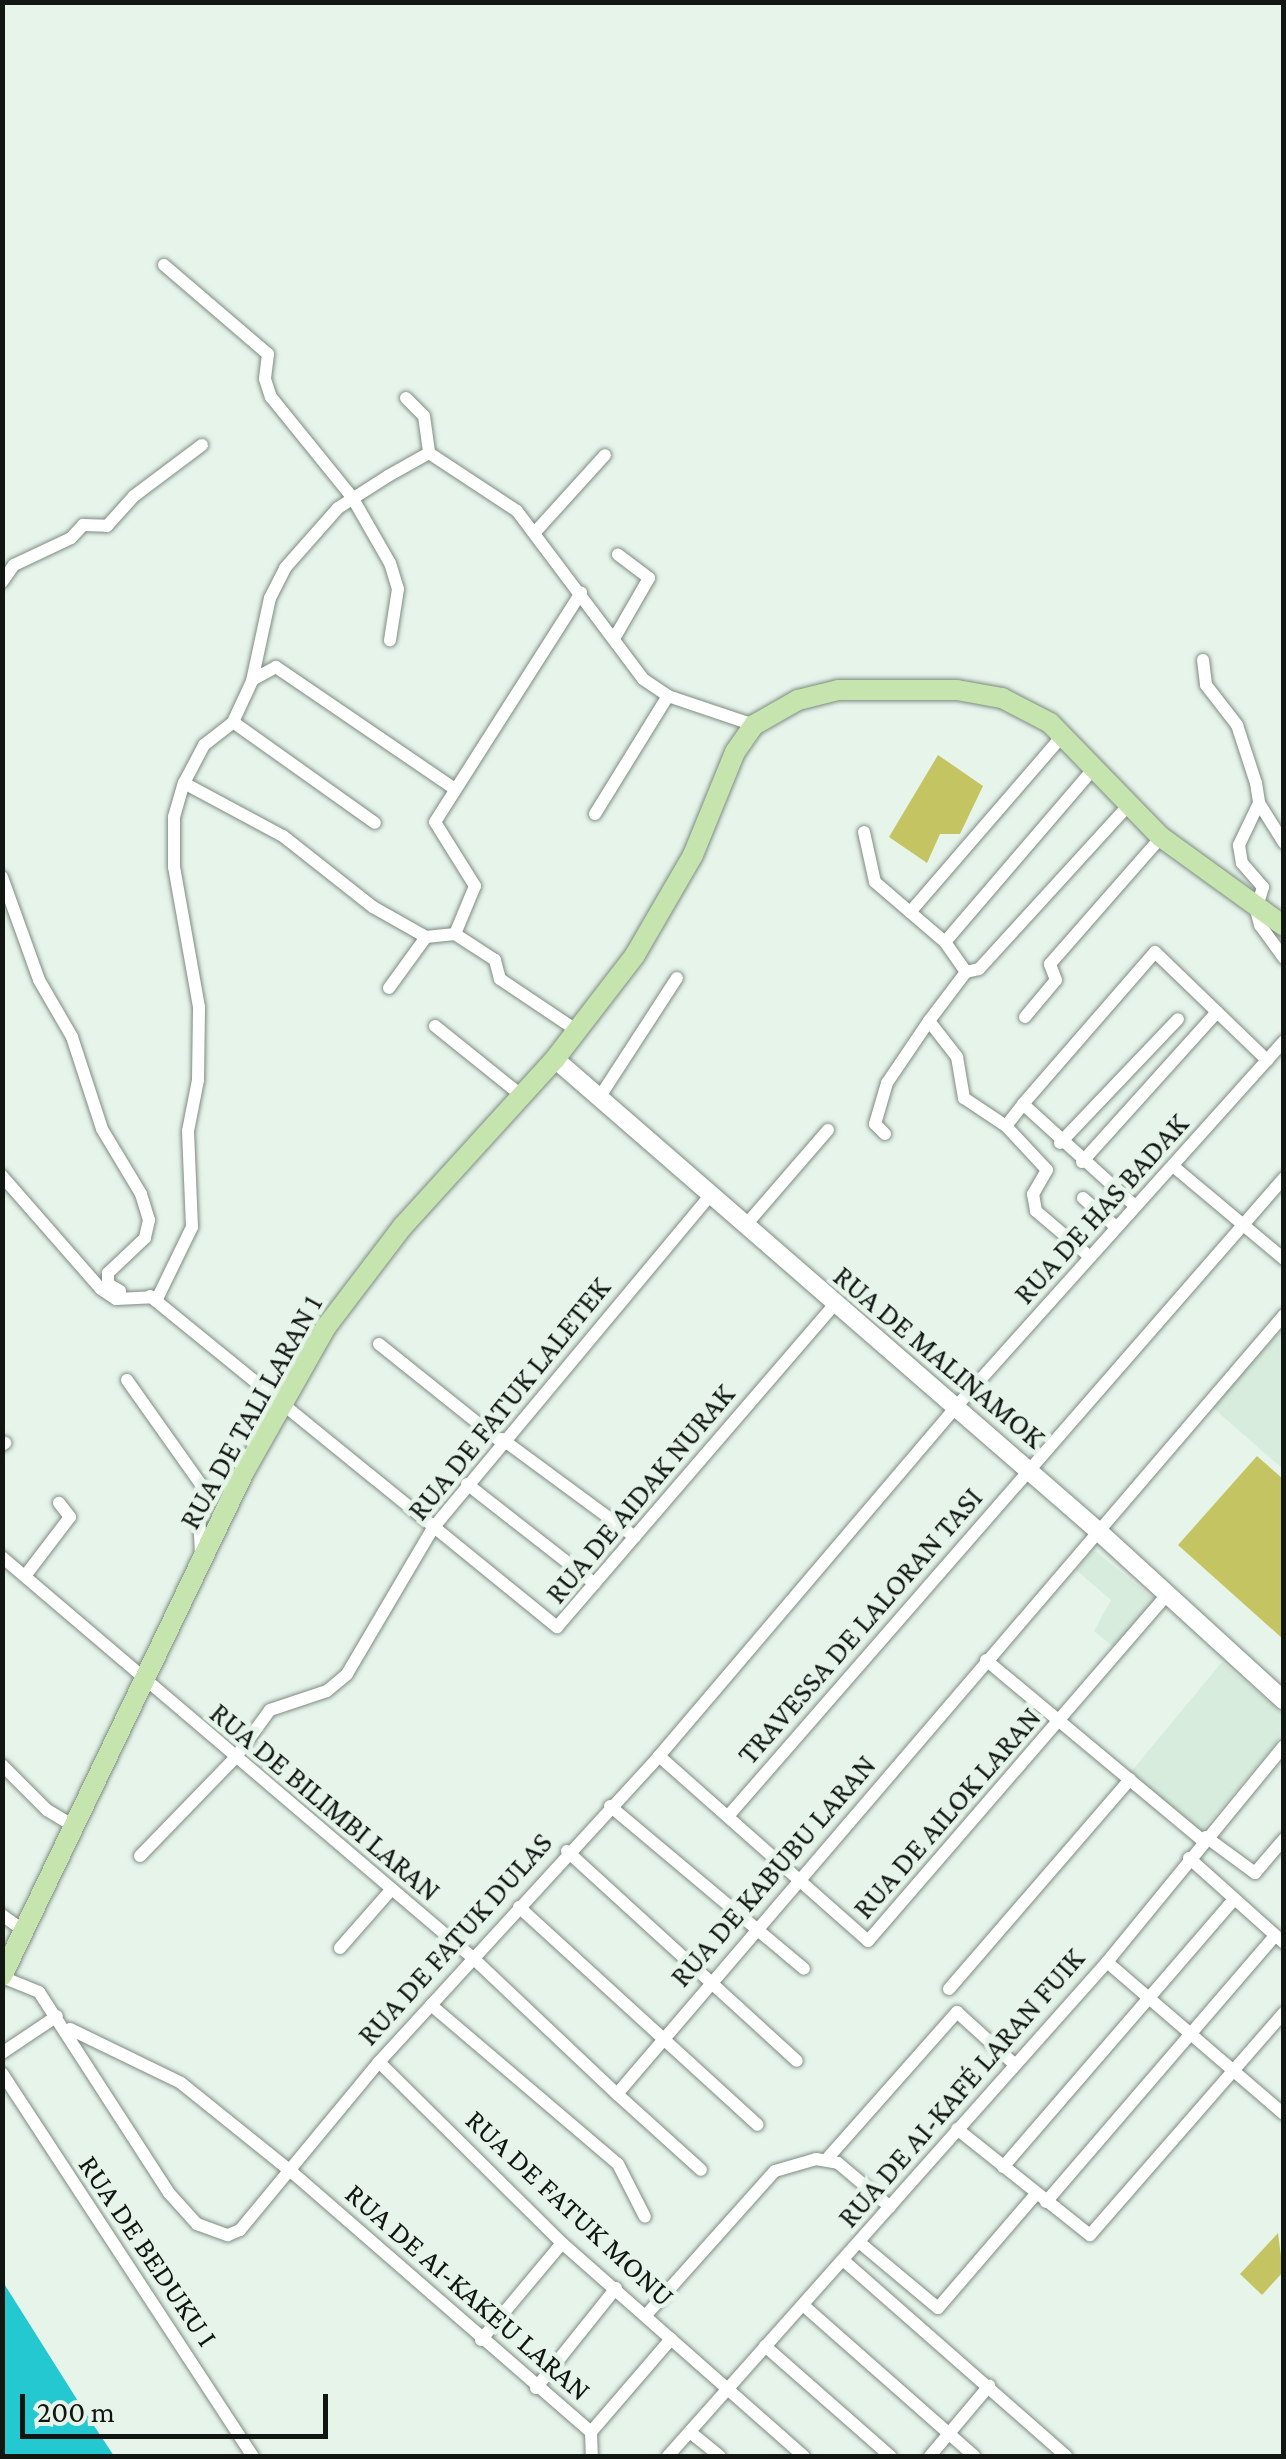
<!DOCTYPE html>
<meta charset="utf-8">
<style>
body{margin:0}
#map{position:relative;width:1286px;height:2459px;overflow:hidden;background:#e6f4ea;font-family:"Crimson Pro",serif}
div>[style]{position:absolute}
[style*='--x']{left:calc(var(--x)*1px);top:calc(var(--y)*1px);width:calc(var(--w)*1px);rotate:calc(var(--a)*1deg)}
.built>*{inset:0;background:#d7ecdd}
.green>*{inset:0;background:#c4c562}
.water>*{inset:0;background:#24c8d1}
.roads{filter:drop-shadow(0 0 2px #7e8b82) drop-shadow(0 0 2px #7e8b82)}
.street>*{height:12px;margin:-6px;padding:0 6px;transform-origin:6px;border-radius:6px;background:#fff}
.secondary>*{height:18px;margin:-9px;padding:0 9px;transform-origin:9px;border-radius:9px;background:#fff}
.primary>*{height:20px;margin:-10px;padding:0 10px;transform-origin:10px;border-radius:10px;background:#c6e4ad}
span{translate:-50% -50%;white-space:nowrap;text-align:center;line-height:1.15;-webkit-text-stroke:9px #e6f4ea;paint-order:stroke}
.street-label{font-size:30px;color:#111613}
.frame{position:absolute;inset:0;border:5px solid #111613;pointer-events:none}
.scale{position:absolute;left:20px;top:2394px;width:308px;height:45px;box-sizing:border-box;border:5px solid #111613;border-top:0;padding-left:12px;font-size:30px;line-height:35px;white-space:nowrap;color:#111613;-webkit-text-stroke:8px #e6f4ea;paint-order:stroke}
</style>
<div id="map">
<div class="built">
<i style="clip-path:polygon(1283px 1329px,1283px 1469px,1211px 1406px)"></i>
<i style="clip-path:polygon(1094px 1550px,1158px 1602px,1117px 1650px,1094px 1631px,1111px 1600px,1076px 1570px)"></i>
<i style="clip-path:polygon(1222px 1662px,1283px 1714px,1283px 1734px,1201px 1832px,1130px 1773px)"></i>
</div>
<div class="green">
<i style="clip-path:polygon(938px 755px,983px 786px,960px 834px,940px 834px,927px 863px,889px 837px)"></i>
<i style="clip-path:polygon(1257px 1456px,1283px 1479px,1283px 1639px,1178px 1545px)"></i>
<i style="clip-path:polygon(1278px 2233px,1283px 2272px,1262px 2295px,1240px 2274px)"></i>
</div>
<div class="water">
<i style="clip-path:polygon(3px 2282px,83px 2409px,114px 2456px,3px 2456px)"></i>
</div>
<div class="roads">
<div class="street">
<i style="--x:164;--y:265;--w:137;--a:40.6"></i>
<i style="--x:268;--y:354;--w:25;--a:97"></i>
<i style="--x:265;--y:379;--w:19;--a:72"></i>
<i style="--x:271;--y:397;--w:129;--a:51"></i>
<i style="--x:352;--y:497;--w:76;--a:60.1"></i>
<i style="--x:390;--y:563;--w:27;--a:73"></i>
<i style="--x:398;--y:589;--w:52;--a:98.9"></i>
<i style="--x:406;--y:398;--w:25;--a:45"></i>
<i style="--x:424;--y:416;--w:37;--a:82"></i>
<i style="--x:537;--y:530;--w:101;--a:-47.8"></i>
<i style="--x:2;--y:582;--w:21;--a:-55"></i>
<i style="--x:14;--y:565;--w:63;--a:-25.3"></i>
<i style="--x:71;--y:538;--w:18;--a:-47"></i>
<i style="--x:83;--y:525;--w:24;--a:2"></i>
<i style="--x:107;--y:526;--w:40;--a:-48"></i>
<i style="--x:134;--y:496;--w:85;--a:-36.9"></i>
<i style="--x:615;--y:637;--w:68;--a:-60"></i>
<i style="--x:649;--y:578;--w:39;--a:-143"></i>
<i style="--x:1203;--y:660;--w:25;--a:83"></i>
<i style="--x:1206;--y:685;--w:51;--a:52.2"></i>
<i style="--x:1237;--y:725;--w:61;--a:71.9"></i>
<i style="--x:1256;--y:783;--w:20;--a:81"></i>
<i style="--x:1259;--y:803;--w:47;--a:115.5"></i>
<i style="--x:1239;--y:845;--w:18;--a:81"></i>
<i style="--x:1242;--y:863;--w:32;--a:49"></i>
<i style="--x:1263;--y:887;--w:24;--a:107"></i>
<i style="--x:1256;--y:910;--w:16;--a:75"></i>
<i style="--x:1260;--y:925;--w:41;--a:54"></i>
<i style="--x:254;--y:679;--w:25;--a:-29"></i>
<i style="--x:276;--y:667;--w:213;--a:34.3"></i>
<i style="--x:233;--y:722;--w:174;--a:35.4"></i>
<i style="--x:1063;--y:735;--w:234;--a:130.8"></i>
<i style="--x:910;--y:912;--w:46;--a:40.6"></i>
<i style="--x:945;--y:942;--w:37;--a:55"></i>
<i style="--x:966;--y:972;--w:61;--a:127.1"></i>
<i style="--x:929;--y:1021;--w:46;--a:52.1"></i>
<i style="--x:957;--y:1057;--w:42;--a:80.3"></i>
<i style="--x:964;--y:1098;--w:50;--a:33.7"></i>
<i style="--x:1006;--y:1126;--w:28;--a:-52"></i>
<i style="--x:1023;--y:1104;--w:151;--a:42.3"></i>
<i style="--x:184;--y:783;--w:112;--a:28.2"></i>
<i style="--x:283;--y:836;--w:115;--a:38.3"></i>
<i style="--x:373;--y:907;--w:61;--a:29.5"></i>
<i style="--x:426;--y:937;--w:29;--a:-6"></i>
<i style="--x:1259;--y:803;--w:47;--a:58"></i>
<i style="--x:595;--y:814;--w:139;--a:-58.3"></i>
<i style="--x:864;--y:832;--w:51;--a:77.6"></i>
<i style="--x:875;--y:882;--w:46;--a:40.6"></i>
<i style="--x:2;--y:877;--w:109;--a:70.2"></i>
<i style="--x:39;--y:980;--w:66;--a:59.9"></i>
<i style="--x:72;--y:1037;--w:97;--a:71.9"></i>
<i style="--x:102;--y:1129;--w:76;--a:59"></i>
<i style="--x:141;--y:1194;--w:27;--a:73"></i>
<i style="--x:149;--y:1220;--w:18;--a:103"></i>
<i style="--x:145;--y:1238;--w:51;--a:136.6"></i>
<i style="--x:108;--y:1273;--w:11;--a:90"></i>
<i style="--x:108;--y:1284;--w:14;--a:30"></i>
<i style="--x:945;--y:942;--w:229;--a:-49.4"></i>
<i style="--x:966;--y:972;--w:13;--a:-13"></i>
<i style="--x:979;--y:969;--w:222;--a:-47.6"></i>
<i style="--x:389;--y:988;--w:63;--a:-54"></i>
<i style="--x:1025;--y:1017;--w:48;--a:-50"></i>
<i style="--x:1056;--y:980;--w:17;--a:-111"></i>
<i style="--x:1050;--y:964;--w:169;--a:-48.8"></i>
<i style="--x:435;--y:1026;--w:112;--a:38.8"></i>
<i style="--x:576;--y:1030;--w:92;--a:-146.1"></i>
<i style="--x:500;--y:979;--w:20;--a:-105"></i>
<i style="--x:495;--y:960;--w:48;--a:-147"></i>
<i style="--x:455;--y:934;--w:52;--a:-67.4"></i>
<i style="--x:475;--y:886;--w:75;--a:-122"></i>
<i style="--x:435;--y:822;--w:272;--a:-57.5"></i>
<i style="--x:599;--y:1098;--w:143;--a:-57"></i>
<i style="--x:1023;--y:1104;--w:201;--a:-49"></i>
<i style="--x:1155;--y:952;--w:156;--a:44"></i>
<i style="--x:1006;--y:1126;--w:60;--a:47"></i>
<i style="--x:1047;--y:1170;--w:28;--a:120"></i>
<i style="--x:1033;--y:1194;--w:17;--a:80"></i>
<i style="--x:1036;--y:1211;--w:71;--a:40.4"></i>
<i style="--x:885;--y:1134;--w:14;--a:-135"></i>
<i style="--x:875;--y:1124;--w:43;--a:-73.7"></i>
<i style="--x:887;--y:1083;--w:75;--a:-55.9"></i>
<i style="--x:1060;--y:1143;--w:171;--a:-46.4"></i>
<i style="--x:1082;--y:1162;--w:202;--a:-48"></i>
<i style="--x:1173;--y:1166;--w:145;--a:40"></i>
<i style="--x:2;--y:1176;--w:150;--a:48.8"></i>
<i style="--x:101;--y:1289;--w:18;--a:34"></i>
<i style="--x:116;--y:1299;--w:42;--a:-2.7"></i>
<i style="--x:158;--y:1297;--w:78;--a:-64.1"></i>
<i style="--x:192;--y:1227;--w:96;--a:-92.4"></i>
<i style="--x:188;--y:1131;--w:52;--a:-78.9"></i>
<i style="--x:198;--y:1080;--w:73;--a:-89.2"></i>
<i style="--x:199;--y:1007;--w:142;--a:-100.1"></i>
<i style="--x:174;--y:867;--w:50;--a:-90"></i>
<i style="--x:174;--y:817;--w:35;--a:-74"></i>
<i style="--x:184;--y:783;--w:43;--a:-62.2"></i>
<i style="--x:204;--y:745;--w:37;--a:-38"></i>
<i style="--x:233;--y:722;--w:45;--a:-65.1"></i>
<i style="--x:252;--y:681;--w:85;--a:-77.8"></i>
<i style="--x:270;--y:598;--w:34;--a:-63"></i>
<i style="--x:285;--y:568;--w:80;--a:-48.5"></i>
<i style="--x:338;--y:508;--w:59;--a:-32.6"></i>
<i style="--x:388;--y:476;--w:47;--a:-29.3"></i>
<i style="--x:429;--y:453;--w:105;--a:33.4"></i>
<i style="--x:517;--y:511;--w:210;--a:53.1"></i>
<i style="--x:643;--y:679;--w:30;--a:34"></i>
<i style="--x:668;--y:696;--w:91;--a:18.6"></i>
<i style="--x:1083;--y:1198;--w:44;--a:41.3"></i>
<i style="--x:745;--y:1226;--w:127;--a:-49.2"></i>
<i style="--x:150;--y:1296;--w:525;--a:39.12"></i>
<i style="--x:557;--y:1627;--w:425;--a:-49.3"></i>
<i style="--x:379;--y:1344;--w:155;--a:38.7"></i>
<i style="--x:127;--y:1380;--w:138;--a:54.7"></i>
<i style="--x:207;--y:1493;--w:22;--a:112"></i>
<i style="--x:199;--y:1513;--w:42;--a:87.3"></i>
<i style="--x:502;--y:1439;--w:165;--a:36.4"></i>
<i style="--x:2;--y:1445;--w:4;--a:-34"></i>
<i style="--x:467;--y:1484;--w:162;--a:38"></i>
<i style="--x:2;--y:1557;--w:619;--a:40.41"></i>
<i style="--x:473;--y:1958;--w:198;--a:43.4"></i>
<i style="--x:617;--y:2094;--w:1026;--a:-49.43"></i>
<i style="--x:25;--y:1576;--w:74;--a:-52.7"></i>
<i style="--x:70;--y:1517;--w:18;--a:-128"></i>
<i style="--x:986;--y:1660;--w:283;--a:39.8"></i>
<i style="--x:659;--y:1756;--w:279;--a:41.5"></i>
<i style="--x:868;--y:1941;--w:456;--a:-49.2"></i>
<i style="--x:2;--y:1765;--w:64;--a:45"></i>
<i style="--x:47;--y:1810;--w:33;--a:31"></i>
<i style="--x:610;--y:1806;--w:253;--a:40"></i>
<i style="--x:729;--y:1815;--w:845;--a:-48.94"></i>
<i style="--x:1206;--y:1837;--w:61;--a:36.3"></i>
<i style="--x:1255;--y:1873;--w:45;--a:-49.5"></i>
<i style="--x:567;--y:1851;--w:311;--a:42.4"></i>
<i style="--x:140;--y:1856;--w:136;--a:-45.9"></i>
<i style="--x:235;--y:1758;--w:59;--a:-53.9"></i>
<i style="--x:270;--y:1710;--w:60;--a:-18.4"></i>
<i style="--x:327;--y:1691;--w:26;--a:-40"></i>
<i style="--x:347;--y:1674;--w:169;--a:-59.5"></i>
<i style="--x:433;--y:1528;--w:433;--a:-50.2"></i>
<i style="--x:1189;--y:1858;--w:127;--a:41.8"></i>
<i style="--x:519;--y:1907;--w:323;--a:42.4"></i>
<i style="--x:2;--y:1915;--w:27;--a:36"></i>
<i style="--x:340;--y:1948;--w:77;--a:-48.7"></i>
<i style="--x:1107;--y:1962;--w:233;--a:40.7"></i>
<i style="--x:2;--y:1977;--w:40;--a:22"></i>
<i style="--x:39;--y:1992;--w:239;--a:57.1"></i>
<i style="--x:169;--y:2193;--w:42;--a:47.9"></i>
<i style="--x:197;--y:2224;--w:33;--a:20"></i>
<i style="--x:228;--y:2235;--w:13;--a:-23"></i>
<i style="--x:240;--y:2230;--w:218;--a:-50.4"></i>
<i style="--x:379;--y:2062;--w:415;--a:-47.5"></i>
<i style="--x:659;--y:1756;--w:455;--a:-49.6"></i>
<i style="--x:954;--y:1409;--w:494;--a:-48.1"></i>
<i style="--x:949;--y:1989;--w:277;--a:-49.2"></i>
<i style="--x:431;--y:2005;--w:245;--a:40.4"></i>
<i style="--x:618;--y:2164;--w:59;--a:63"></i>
<i style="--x:70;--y:2029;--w:123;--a:25.9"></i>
<i style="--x:181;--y:2083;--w:144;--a:38.8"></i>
<i style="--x:293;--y:2173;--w:395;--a:41"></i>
<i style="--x:591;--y:2432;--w:24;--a:88"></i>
<i style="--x:2;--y:2053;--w:66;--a:-33.9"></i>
<i style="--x:379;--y:2062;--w:257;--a:44.7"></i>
<i style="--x:562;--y:2243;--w:322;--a:41.4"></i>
<i style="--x:2;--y:2073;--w:458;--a:56.8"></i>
<i style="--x:617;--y:2094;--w:113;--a:42.1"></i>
<i style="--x:957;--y:2129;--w:170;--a:38.6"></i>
<i style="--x:1090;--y:2235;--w:295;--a:-48.9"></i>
<i style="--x:826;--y:2160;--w:198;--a:-48.5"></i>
<i style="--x:957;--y:2012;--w:76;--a:42.3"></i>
<i style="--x:1003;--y:2167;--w:354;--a:-49.2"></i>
<i style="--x:1046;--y:2202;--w:351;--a:-49.3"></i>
<i style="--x:859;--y:2242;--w:103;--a:39.9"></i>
<i style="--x:938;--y:2308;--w:150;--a:-49.3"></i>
<i style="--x:843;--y:2260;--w:297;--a:41.3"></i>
<i style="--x:803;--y:2305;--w:228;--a:41.4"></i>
<i style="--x:647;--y:2314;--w:192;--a:-48.2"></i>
<i style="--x:775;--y:2171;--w:43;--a:-16.3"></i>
<i style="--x:816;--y:2159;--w:22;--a:10"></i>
<i style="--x:838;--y:2163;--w:68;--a:40.2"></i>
<i style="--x:481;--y:2340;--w:126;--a:-50.1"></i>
<i style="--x:765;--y:2346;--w:167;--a:41.3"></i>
<i style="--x:536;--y:2388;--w:128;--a:-51.3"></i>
<i style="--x:591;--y:2432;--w:123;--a:-49.3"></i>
<i style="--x:690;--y:2432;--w:38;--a:39"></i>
<i style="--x:668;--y:2456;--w:661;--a:-48.37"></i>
<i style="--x:1107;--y:1962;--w:279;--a:-50.7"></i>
<i style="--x:930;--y:2456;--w:92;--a:-49.9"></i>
</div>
<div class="secondary">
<i style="--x:555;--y:1059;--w:718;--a:40.99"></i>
<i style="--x:1097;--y:1530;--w:253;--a:42.4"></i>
</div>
<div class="primary">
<i style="--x:2;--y:1976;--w:559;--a:-64.35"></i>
<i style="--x:244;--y:1472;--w:167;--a:-60.5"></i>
<i style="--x:326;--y:1327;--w:127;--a:-52.7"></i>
<i style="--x:403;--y:1226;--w:226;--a:-47.7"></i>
<i style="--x:555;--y:1059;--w:131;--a:-52.4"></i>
<i style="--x:635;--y:955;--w:116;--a:-59.9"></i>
<i style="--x:693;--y:855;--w:111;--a:-67.8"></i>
<i style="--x:735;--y:752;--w:33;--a:-55"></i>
<i style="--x:754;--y:725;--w:51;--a:-29.6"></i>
<i style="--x:798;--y:700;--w:41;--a:-14"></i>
<i style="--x:838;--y:690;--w:119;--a:0"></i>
<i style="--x:957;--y:690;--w:46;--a:10.1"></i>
<i style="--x:1002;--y:698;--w:54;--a:27.5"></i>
<i style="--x:1050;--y:723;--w:159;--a:45.8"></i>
<i style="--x:1161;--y:837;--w:152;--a:35.9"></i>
</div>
</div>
<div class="street-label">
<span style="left:1101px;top:1209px;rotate:-48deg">RUA DE HAS BADAK</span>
<span style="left:939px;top:1357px;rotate:40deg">RUA DE MALINAMOK</span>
<span style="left:509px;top:1399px;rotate:-51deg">RUA DE FATUK LALETEK</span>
<span style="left:251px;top:1412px;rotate:-61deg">RUA DE TALI LARAN 1</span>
<span style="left:640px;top:1494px;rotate:-50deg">RUA DE AIDAK NURAK</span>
<span style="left:860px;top:1626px;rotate:-49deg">TRAVESSA DE LALORAN TASI</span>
<span style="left:325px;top:1802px;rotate:40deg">RUA DE BILIMBI LARAN</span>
<span style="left:947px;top:1813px;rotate:-49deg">RUA DE AILOK LARAN</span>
<span style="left:773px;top:1871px;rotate:-49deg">RUA DE KABUBU LARAN</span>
<span style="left:455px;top:1939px;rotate:-48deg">RUA DE FATUK DULAS</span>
<span style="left:961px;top:2088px;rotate:-49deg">RUA DE AI-KAFÉ LARAN FUIK</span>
<span style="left:570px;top:2208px;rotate:43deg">RUA DE FATUK MONU</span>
<span style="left:148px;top:2251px;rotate:56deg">RUA DE BEDUKU I</span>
<span style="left:468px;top:2292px;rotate:41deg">RUA DE AI-KAKEU LARAN</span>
</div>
<div class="frame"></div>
<div class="scale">200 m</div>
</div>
